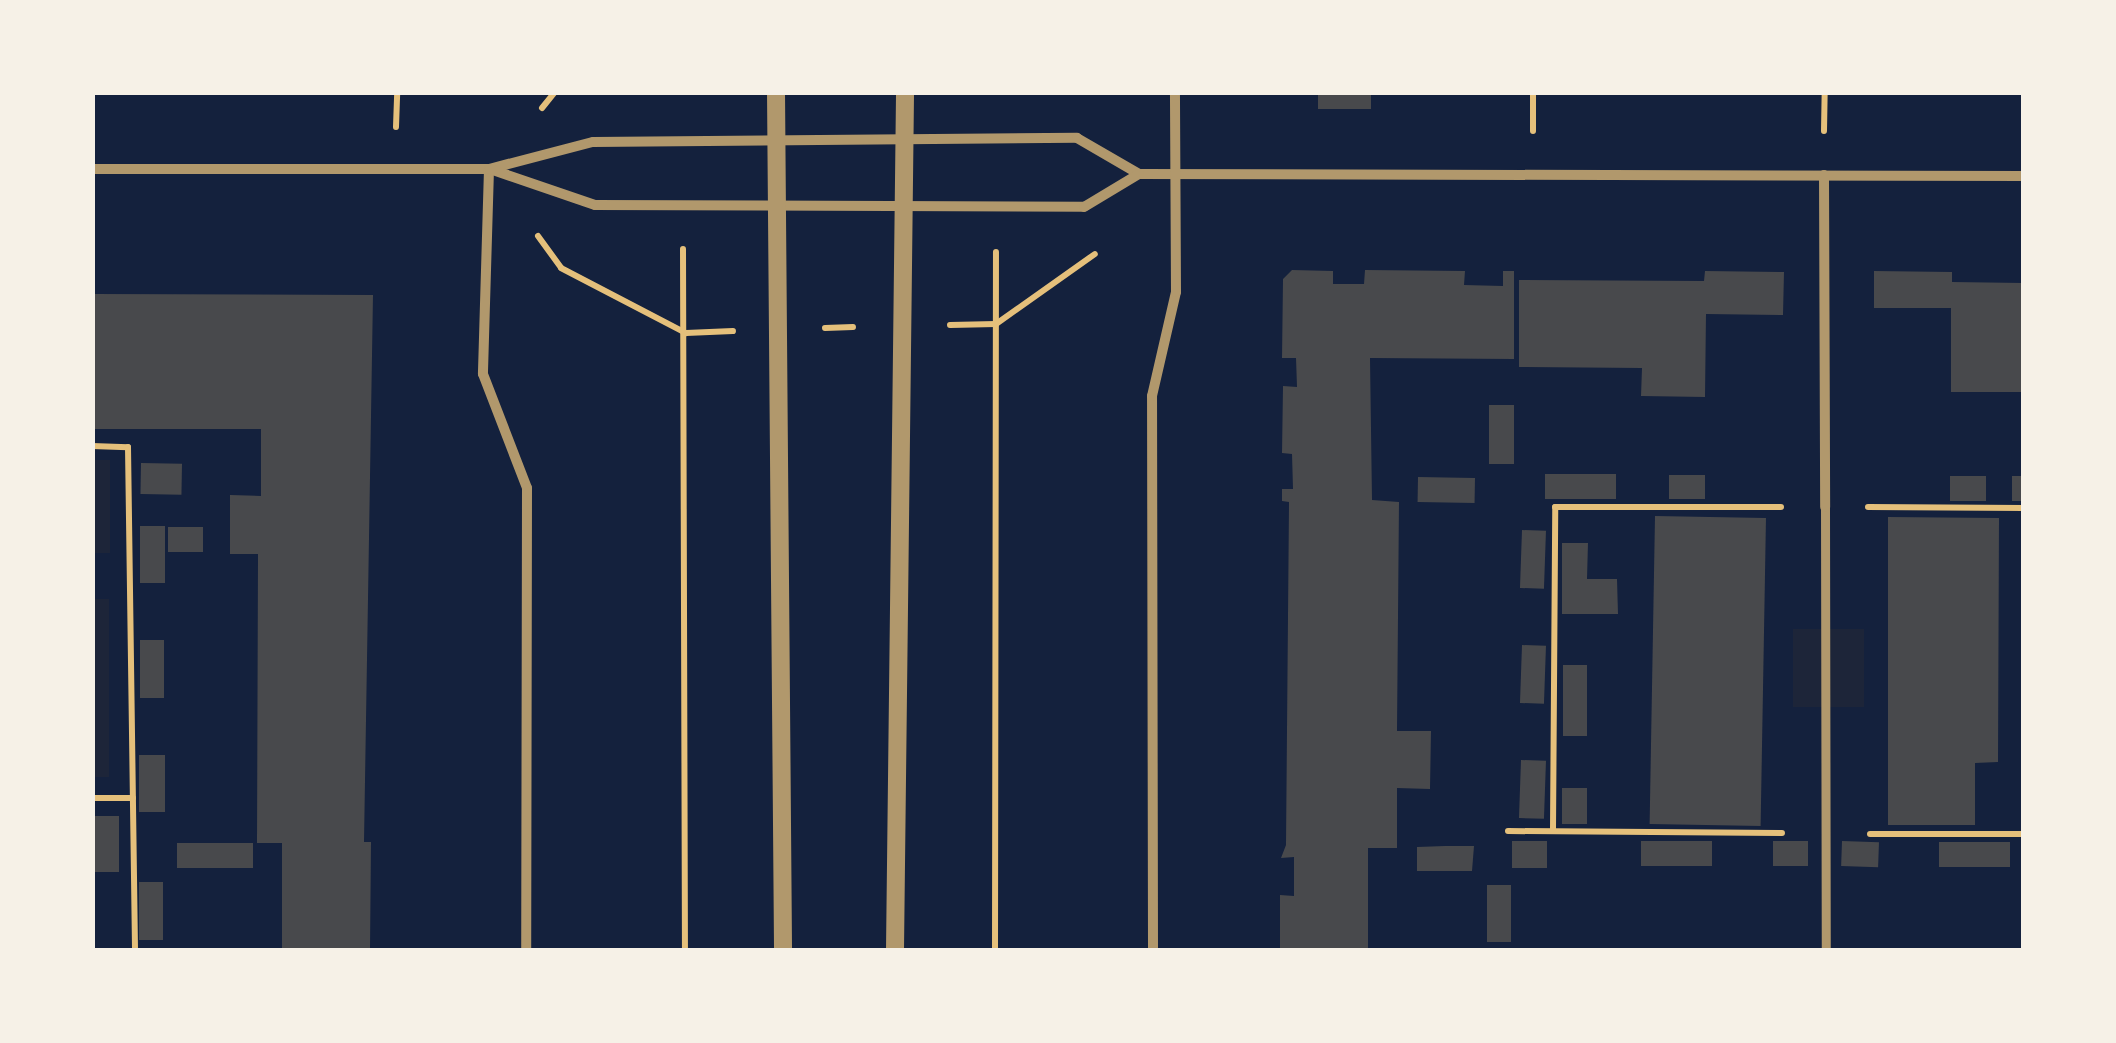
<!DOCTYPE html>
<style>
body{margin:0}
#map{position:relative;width:2116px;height:1043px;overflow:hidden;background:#14213d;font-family:Manrope,sans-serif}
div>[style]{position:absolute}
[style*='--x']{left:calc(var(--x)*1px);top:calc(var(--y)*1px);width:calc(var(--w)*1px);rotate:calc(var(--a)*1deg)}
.green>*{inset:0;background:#1d2539;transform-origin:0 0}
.building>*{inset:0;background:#48494c;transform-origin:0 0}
.path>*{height:6px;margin:-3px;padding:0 3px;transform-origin:3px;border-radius:3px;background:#e5c07b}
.pedestrian>*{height:9px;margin:-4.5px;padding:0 4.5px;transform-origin:4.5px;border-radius:4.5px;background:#b1986c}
.minor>*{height:10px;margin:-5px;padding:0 5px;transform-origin:5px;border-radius:5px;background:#b1986c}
.tertiary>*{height:18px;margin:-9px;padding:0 9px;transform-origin:9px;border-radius:9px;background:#b1986c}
span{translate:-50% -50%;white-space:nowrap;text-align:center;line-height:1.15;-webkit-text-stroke:10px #f6f1e7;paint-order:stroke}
.frame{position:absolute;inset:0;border:95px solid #f6f1e7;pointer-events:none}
</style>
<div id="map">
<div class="green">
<i style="left:93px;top:460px;width:17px;height:93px"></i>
<i style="left:93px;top:599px;width:16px;height:178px"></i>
<i style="left:1793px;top:629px;width:71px;height:78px"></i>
</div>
<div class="building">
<i style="left:1318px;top:92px;width:53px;height:17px"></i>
<i style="clip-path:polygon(1292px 270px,1333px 271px,1333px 284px,1364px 284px,1365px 270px,1465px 271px,1464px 285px,1503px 286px,1503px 271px,1514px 271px,1514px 359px,1370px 358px,1372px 500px,1399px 502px,1397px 731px,1431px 731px,1430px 789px,1397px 788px,1397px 848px,1368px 848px,1368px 950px,1280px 950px,1280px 895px,1294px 896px,1294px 857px,1281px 858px,1286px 845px,1289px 502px,1282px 501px,1282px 489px,1293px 489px,1292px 454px,1282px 453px,1283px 386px,1297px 387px,1296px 358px,1282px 358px,1283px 279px)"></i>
<i style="clip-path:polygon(1705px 271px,1784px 272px,1783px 315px,1706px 314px,1705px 397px,1641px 396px,1642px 368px,1519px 367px,1519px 280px,1704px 281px)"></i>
<i style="clip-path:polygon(1874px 271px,1952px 272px,1952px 282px,2024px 283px,2024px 392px,1951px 392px,1951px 308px,1874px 308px)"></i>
<i style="clip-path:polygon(92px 294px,373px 295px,364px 842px,371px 842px,370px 950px,282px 950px,282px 843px,257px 843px,258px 554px,230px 554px,230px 495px,261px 496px,261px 429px,92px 429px)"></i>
<i style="left:1514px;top:405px;width:59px;height:25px;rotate:90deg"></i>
<i style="left:141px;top:463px;width:41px;height:31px;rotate:1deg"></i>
<i style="left:1545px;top:474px;width:71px;height:25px"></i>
<i style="left:1669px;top:475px;width:36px;height:24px"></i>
<i style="left:1950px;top:476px;width:36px;height:25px"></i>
<i style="left:2012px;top:476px;width:12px;height:25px"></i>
<i style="left:1418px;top:477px;width:57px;height:25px;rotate:1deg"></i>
<i style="left:1655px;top:516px;width:111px;height:308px;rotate:1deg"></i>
<i style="clip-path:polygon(1888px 517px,1999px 518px,1998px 762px,1975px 763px,1975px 825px,1888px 825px)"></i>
<i style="left:140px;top:526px;width:25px;height:57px"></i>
<i style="left:168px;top:527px;width:35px;height:25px"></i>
<i style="left:1522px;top:530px;width:24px;height:58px;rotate:2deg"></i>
<i style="clip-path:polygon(1562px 543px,1588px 543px,1587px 579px,1617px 579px,1618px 614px,1562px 614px)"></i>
<i style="left:140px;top:640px;width:24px;height:58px"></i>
<i style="left:1522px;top:645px;width:24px;height:58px;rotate:2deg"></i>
<i style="left:1563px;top:665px;width:24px;height:71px"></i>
<i style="left:139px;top:755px;width:26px;height:57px"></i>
<i style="left:1521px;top:760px;width:25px;height:58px;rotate:2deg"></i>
<i style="left:1562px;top:788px;width:25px;height:36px"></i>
<i style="left:92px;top:816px;width:27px;height:56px"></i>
<i style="left:1547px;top:841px;width:27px;height:35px;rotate:90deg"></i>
<i style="left:1641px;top:841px;width:71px;height:25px"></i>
<i style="left:1808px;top:841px;width:25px;height:35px;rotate:90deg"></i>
<i style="left:1842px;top:841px;width:37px;height:25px;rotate:2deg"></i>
<i style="left:1939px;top:842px;width:71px;height:25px"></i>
<i style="left:177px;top:843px;width:76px;height:25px"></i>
<i style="clip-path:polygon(1445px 846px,1474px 846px,1472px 871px,1417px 871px,1417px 847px)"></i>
<i style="left:139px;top:882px;width:24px;height:58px"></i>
<i style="left:1487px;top:885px;width:24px;height:57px"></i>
</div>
<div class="path">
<i style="--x:542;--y:108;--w:21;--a:-51"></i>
<i style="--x:396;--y:127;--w:35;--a:-88"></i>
<i style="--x:1533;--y:131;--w:39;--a:-90"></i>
<i style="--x:1824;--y:131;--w:39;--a:-89"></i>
<i style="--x:538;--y:236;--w:39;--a:54"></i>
<i style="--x:561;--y:268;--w:141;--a:27.5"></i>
<i style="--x:686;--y:333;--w:47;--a:-2.4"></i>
<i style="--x:683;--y:249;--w:701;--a:89.84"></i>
<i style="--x:950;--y:325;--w:46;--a:-1.2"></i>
<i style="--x:996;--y:324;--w:121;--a:-35.3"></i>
<i style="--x:825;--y:328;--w:28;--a:-2"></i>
<i style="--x:92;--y:446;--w:36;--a:2"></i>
<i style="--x:128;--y:447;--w:503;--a:89.2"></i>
<i style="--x:1868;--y:507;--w:156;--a:0.4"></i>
<i style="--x:92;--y:798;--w:41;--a:0"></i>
<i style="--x:1553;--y:830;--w:323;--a:-89.6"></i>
<i style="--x:1555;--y:507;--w:226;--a:0"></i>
<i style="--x:1508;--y:831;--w:274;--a:0.4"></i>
<i style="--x:1870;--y:834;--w:154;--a:0"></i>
<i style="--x:995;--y:950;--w:698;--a:-89.92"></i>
</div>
<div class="pedestrian">
<i style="--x:1825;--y:507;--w:443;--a:89.9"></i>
</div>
<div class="minor">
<i style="--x:92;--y:169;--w:397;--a:0"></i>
<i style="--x:489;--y:169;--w:107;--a:-14.6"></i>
<i style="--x:593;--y:142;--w:484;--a:-0.5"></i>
<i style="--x:1077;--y:138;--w:72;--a:30.1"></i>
<i style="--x:1139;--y:174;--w:885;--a:0.13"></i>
<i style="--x:489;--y:169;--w:205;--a:91.7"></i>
<i style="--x:483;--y:374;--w:122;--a:68.9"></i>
<i style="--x:527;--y:488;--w:462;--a:90.1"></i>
<i style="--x:490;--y:169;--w:111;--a:18.9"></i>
<i style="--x:595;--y:205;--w:489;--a:0.2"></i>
<i style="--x:1084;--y:207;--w:64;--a:-31"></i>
<i style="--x:1824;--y:175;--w:332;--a:89.8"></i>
<i style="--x:1153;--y:950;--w:554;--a:-90.1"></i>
<i style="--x:1152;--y:396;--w:107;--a:-77"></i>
<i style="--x:1176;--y:292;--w:200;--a:-90.3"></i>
</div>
<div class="tertiary">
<i style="--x:776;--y:92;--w:858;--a:89.53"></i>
<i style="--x:895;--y:950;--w:858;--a:-89.33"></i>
</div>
<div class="frame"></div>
</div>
